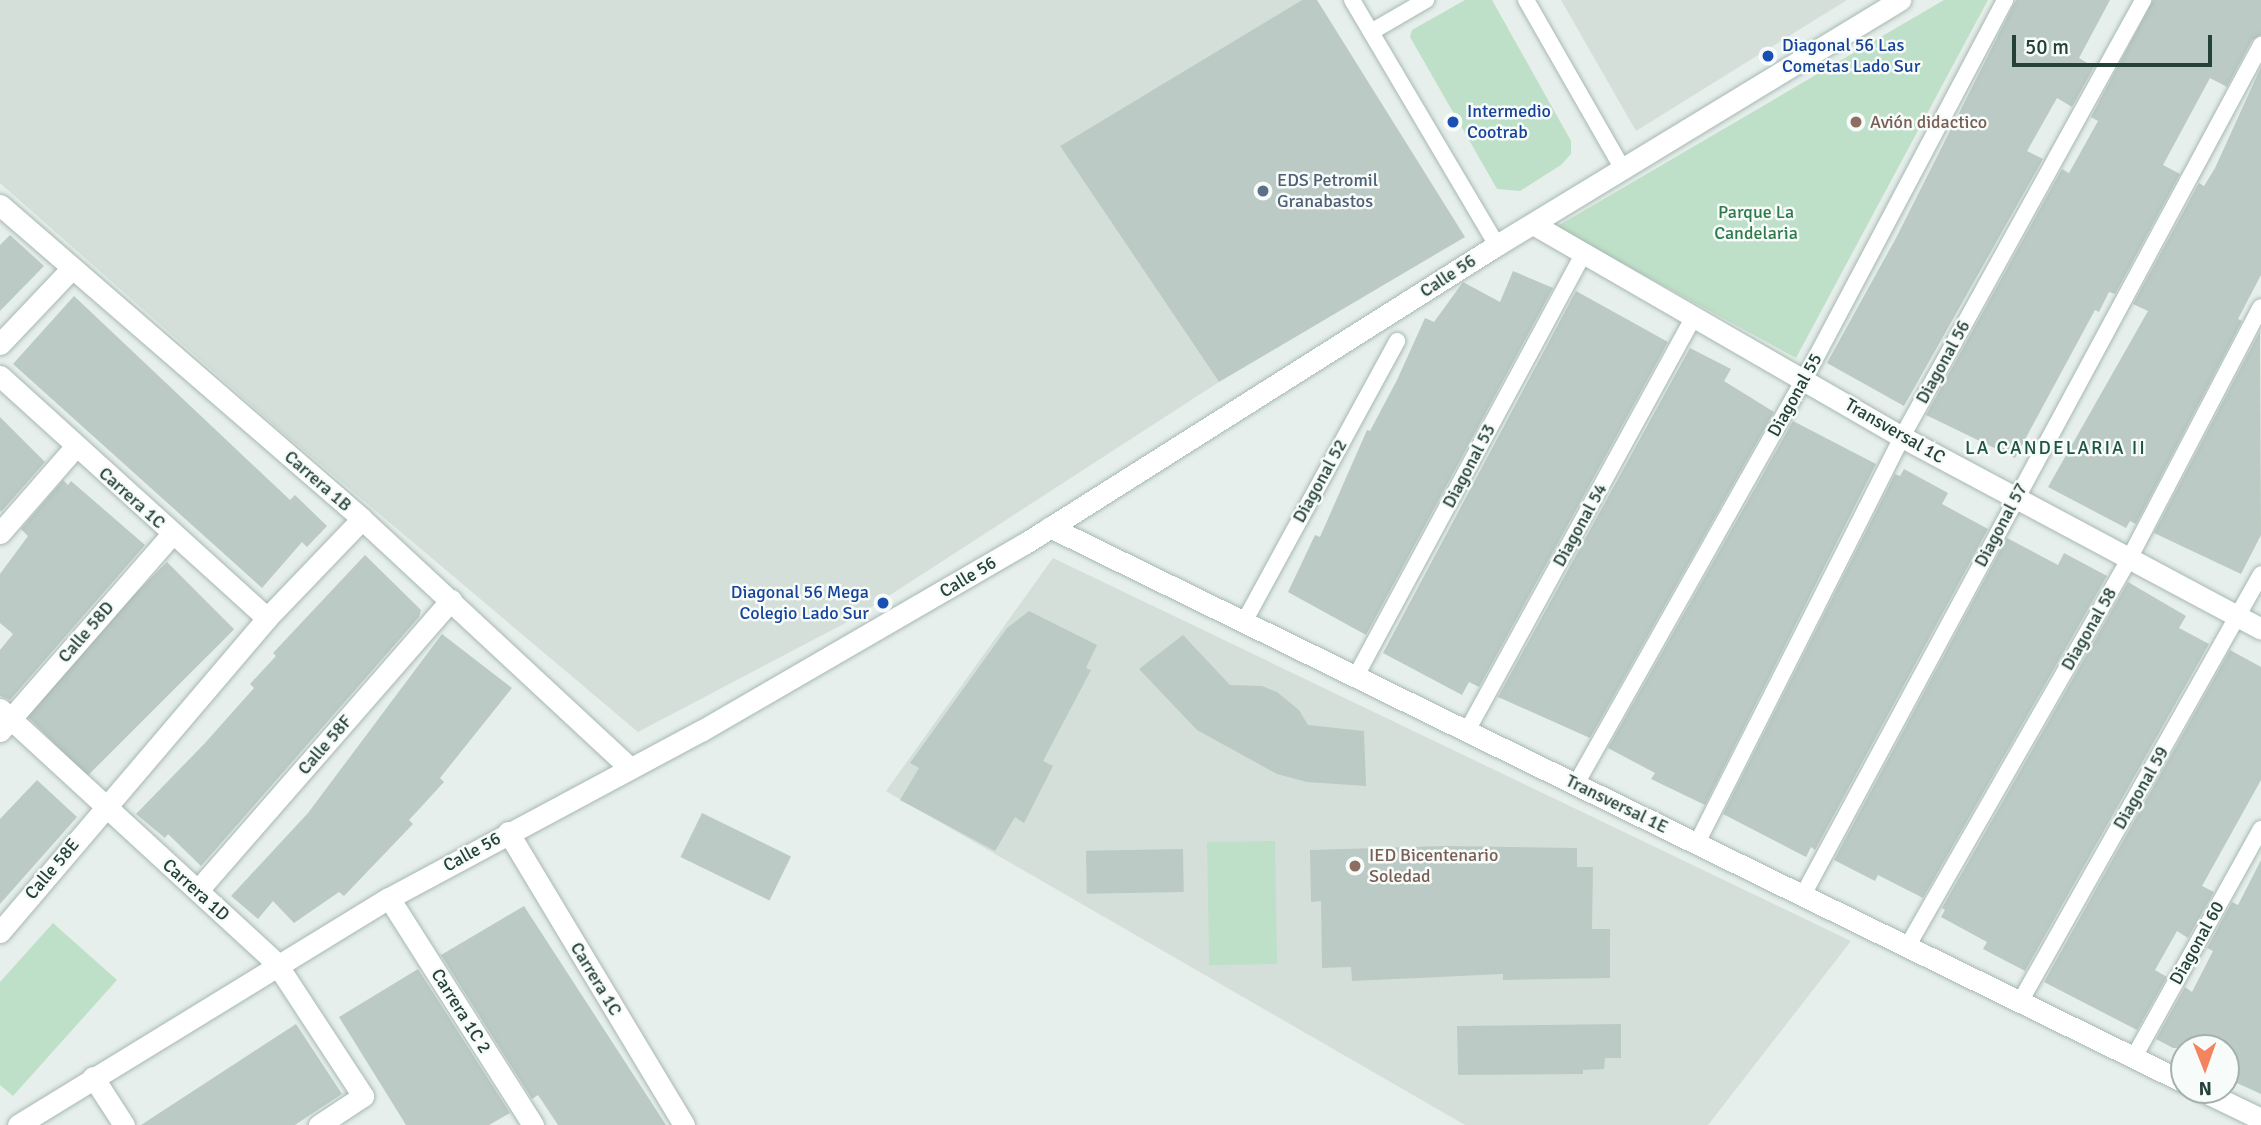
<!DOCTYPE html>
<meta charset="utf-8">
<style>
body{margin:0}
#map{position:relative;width:2261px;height:1125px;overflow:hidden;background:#e6efeb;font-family:Signika,sans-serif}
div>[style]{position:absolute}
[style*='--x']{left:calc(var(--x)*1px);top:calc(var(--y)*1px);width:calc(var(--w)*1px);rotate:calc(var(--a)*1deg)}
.built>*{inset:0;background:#d4dfda}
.green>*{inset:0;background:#bfe0c8;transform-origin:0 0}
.building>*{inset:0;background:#bbcac4;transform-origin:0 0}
.roads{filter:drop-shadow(0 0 2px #a8b8b2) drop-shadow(0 0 2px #a8b8b2)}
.service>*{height:16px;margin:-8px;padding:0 8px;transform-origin:8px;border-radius:8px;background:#fff}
.minor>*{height:21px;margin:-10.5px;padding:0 10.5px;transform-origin:10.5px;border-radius:10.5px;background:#fff}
.secondary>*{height:21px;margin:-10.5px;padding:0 10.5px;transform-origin:10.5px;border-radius:10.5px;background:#fff}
.dots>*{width:19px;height:19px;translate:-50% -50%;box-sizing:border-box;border:4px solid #f7fbf9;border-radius:50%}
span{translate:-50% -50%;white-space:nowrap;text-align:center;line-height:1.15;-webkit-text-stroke:5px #f7fbf9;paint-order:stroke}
.transit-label{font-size:18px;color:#164399}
.left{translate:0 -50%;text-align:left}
.right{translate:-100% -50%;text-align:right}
.education-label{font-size:18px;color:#785e54}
.service-label{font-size:18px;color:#4e5e75}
.park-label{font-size:18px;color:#2d7a4b}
.street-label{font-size:18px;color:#24423a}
.neighbourhood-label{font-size:19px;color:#1f5548;letter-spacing:2px}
.north{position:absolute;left:2170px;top:1034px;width:70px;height:70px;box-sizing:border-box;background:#f7fbf9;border:2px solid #a3b1ad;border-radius:50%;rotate:179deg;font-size:19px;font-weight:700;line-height:28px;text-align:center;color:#24423a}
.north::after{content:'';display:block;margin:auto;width:24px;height:32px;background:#f4845f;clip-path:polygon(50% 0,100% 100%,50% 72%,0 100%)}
.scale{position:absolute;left:2012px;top:35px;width:200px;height:32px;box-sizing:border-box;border:4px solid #24423a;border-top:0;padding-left:9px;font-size:21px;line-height:24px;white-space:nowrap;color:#24423a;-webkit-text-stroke:5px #f7fbf9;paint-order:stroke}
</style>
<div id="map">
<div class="built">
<i style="clip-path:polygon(0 0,1302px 0,1060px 146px,1219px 382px,853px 619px,638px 732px,281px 431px,0 183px)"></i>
<i style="clip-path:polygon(1561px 0,1847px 0,1636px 131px)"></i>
<i style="clip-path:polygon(1053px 558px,1851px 941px,1708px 1125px,1465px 1125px,886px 791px)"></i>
</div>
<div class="green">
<i style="clip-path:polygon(1465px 0,1492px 0,1571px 141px,1571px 154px,1561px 165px,1520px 191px,1497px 189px,1410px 37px,1412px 30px)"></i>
<i style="clip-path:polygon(1944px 0,1988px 0,1796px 358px,1556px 227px)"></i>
<i style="left:1275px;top:841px;width:123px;height:68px;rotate:89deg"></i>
<i style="clip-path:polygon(53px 923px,117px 980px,13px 1096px,0 1085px,0 982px)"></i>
</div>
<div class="building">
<i style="clip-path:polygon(1302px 0,1317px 0,1465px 237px,1219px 382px,1060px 146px)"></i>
<i style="clip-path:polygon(2016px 0,2110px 0,2079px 58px,2094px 67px,2072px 107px,2057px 98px,2027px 151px,2043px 159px,1904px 406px,1827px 363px,1896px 238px)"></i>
<i style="clip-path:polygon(2153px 0,2261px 0,2261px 35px,2252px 40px,2227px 87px,2210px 78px,2163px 165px,2180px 174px,2115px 294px,2109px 292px,2099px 312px,2095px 310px,2015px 458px,1926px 415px,2062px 169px,2069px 173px,2098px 121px,2091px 117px)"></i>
<i style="clip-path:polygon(2261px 67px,2261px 275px,2238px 319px,2242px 321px,2136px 524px,2130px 521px,2126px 528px,2048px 487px,2148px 311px,2133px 304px,2199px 183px,2204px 186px,2215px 168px)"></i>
<i style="clip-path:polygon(10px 235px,44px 266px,0 311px,0 245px)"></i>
<i style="clip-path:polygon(1513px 271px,1553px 288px,1366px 635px,1288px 592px,1315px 535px,1320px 537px,1367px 430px,1370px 431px,1397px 380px,1425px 318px,1434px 322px,1463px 282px,1500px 302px)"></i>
<i style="clip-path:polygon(1576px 291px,1668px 342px,1479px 687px,1469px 682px,1462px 695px,1383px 653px)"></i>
<i style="clip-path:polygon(74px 296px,290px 500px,295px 495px,327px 526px,307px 547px,302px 542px,262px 588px,13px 364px)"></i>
<i style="clip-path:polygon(2260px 331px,2261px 535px,2241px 574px,2154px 533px)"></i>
<i style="clip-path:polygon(1690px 348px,1731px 369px,1724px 381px,1774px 412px,1590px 738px,1498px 697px)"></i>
<i style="clip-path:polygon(0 417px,45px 462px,1px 512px,0 510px)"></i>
<i style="clip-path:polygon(1793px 421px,1876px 464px,1705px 805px,1651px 779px,1655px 773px,1608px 748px)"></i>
<i style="clip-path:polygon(1904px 469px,1948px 493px,1942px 504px,1988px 529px,1815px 850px,1811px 847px,1806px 857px,1723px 814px,1895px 474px,1900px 476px)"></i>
<i style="clip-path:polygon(63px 480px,68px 485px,71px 481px,145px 545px,10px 700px,0 696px,0 650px,13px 634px,0 623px,0 574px,28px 536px,21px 529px)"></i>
<i style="clip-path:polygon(2007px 538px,2058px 565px,2064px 553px,2107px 576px,1923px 898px,1878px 875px,1875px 881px,1834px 860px)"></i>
<i style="clip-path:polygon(365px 555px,421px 610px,419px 617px,201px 866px,168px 834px,165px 838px,136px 814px,205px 743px,254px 688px,250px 684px,276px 656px,273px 653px)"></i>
<i style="left:167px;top:562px;width:95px;height:208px;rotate:45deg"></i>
<i style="clip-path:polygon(2128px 582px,2186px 616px,2179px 628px,2209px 644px,2025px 971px,1983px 949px,1987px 942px,1941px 917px,1945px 910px,1942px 908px)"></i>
<i style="clip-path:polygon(1029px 611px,1097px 645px,1086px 668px,1091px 670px,1043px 761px,1053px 766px,1024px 823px,1015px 817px,995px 851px,900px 800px,919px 768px,910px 763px,1007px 628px)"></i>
<i style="clip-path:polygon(442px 634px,512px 688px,440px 778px,444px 782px,409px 820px,413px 824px,344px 896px,339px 892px,294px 923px,273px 901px,258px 919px,231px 896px,308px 813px)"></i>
<i style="clip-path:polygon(1183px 635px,1230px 685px,1262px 686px,1277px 692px,1299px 710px,1308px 725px,1364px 731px,1366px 786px,1307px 782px,1277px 774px,1197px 730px,1139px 669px)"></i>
<i style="clip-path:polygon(2230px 650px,2261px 667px,2261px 780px,2202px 886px,2214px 892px,2188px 938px,2177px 931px,2155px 970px,2167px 977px,2137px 1030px,2044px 982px)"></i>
<i style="clip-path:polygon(37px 780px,77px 817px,0 904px,0 819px)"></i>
<i style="left:702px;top:813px;width:99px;height:49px;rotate:26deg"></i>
<i style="clip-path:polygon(1445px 846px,1577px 848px,1577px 867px,1593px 867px,1592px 929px,1610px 929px,1610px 978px,1503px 980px,1503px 974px,1352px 981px,1351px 967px,1322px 968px,1321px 901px,1311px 902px,1310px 850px)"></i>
<i style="left:1183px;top:849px;width:43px;height:97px;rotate:89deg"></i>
<i style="clip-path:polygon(2261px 860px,2261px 1094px,2226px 1078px,2226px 1048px,2173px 1048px,2156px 1039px,2185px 987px,2192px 992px,2213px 951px,2207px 948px,2232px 902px,2238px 905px)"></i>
<i style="clip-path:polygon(524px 906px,666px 1125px,558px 1125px,538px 1095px,532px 1099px,441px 955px)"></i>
<i style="clip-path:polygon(418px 969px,510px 1113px,489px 1125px,406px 1125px,339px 1017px)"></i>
<i style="clip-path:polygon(296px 1024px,342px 1094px,322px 1107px,295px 1125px,141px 1125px)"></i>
<i style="clip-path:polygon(1621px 1024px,1621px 1058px,1605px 1058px,1604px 1069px,1583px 1070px,1583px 1074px,1458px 1075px,1457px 1026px)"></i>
</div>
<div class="roads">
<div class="service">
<i style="--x:1352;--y:0;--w:285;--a:59.4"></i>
<i style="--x:1526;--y:0;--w:197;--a:60.2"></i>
<i style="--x:1371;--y:32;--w:64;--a:-30.2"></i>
<i style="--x:1244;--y:622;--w:320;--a:-61.4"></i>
<i style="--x:1356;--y:676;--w:478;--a:-61.7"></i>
<i style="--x:1467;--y:731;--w:471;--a:-61.3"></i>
<i style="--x:1576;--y:784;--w:466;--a:-60.6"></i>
<i style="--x:1805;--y:378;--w:428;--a:-62.1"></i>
<i style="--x:1697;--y:843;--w:455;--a:-63.2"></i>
<i style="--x:1902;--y:437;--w:499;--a:-61.1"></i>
<i style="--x:1803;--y:895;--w:966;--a:-61.68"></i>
<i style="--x:1907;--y:947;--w:447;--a:-60.2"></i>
<i style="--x:2129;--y:559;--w:284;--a:-62.4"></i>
<i style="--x:2020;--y:1002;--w:491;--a:-60.6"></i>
<i style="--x:2134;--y:1057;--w:261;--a:-60.9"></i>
</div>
<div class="minor">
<i style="--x:0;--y:205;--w:479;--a:40.9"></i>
<i style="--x:362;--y:519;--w:363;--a:42.9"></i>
<i style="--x:1533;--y:224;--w:426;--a:30"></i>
<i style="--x:1902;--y:437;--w:407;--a:28.1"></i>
<i style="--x:0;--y:344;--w:105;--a:-46.5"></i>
<i style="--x:0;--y:376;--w:360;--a:42.2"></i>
<i style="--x:1050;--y:527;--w:1263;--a:26.08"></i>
<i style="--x:0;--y:533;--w:114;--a:-48.9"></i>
<i style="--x:0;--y:709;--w:375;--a:42.6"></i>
<i style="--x:276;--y:963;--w:159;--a:56.8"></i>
<i style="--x:363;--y:1096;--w:53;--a:146.6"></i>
<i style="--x:0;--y:731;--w:262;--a:-48.9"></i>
<i style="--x:508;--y:832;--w:342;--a:59"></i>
<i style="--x:198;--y:890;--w:385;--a:-48.9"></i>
<i style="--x:389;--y:898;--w:269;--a:57.6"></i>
<i style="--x:0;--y:932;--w:412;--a:-49.6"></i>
<i style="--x:267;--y:618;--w:137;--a:-46.2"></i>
<i style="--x:93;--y:1077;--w:57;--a:57.1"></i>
<i style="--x:2201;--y:1090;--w:67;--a:25.8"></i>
</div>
<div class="secondary">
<i style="--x:18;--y:1125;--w:435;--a:-31.5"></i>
<i style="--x:389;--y:898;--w:354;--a:-28.2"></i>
<i style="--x:701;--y:731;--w:373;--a:-30.1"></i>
<i style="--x:1024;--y:544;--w:560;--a:-32.3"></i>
<i style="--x:1497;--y:245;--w:472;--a:-31.3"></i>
</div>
</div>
<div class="dots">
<i style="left:1768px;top:56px;background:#1a4fb4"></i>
<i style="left:1453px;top:122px;background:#1a4fb4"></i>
<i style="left:1856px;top:122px;background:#8d6e63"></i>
<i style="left:1263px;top:191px;background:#5c6f8a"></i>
<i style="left:883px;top:603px;background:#1a4fb4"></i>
<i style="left:1355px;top:866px;background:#8d6e63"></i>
</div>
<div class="transit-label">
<span class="left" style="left:1782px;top:56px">Diagonal 56 Las<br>Cometas Lado Sur</span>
<span class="left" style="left:1467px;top:122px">Intermedio<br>Cootrab</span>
<span class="right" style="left:869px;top:603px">Diagonal 56 Mega<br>Colegio Lado Sur</span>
</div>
<div class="education-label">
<span class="left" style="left:1870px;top:122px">Avión didactico</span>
<span class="left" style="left:1369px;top:866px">IED Bicentenario<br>Soledad</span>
</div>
<div class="service-label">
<span class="left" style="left:1277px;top:191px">EDS Petromil<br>Granabastos</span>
</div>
<div class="park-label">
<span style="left:1756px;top:223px">Parque La<br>Candelaria</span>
</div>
<div class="street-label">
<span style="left:1448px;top:276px;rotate:-33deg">Calle 56</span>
<span style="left:1943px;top:362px;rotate:-61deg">Diagonal 56</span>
<span style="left:1795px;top:395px;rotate:-61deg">Diagonal 55</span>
<span style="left:1895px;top:431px;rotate:30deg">Transversal 1C</span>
<span style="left:1469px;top:466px;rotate:-62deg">Diagonal 53</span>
<span style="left:318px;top:481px;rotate:41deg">Carrera 1B</span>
<span style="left:1320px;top:481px;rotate:-61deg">Diagonal 52</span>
<span style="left:132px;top:498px;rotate:42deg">Carrera 1C</span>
<span style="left:1580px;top:525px;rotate:-61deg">Diagonal 54</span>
<span style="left:2001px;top:525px;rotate:-62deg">Diagonal 57</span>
<span style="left:968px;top:577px;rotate:-31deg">Calle 56</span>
<span style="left:2089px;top:629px;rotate:-60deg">Diagonal 58</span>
<span style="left:86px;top:632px;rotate:-49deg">Calle 58D</span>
<span style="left:325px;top:745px;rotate:-49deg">Calle 58F</span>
<span style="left:2141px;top:788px;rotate:-60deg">Diagonal 59</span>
<span style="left:1617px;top:804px;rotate:26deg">Transversal 1E</span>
<span style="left:472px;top:852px;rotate:-29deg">Calle 56</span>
<span style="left:52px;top:869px;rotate:-50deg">Calle 58E</span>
<span style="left:196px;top:890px;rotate:42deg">Carrera 1D</span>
<span style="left:2197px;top:943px;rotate:-61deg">Diagonal 60</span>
<span style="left:596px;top:979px;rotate:59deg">Carrera 1C</span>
<span style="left:461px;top:1011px;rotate:58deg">Carrera 1C 2</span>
</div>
<div class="neighbourhood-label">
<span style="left:2056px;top:449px">LA CANDELARIA II</span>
</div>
<div class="north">N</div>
<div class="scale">50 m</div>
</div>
